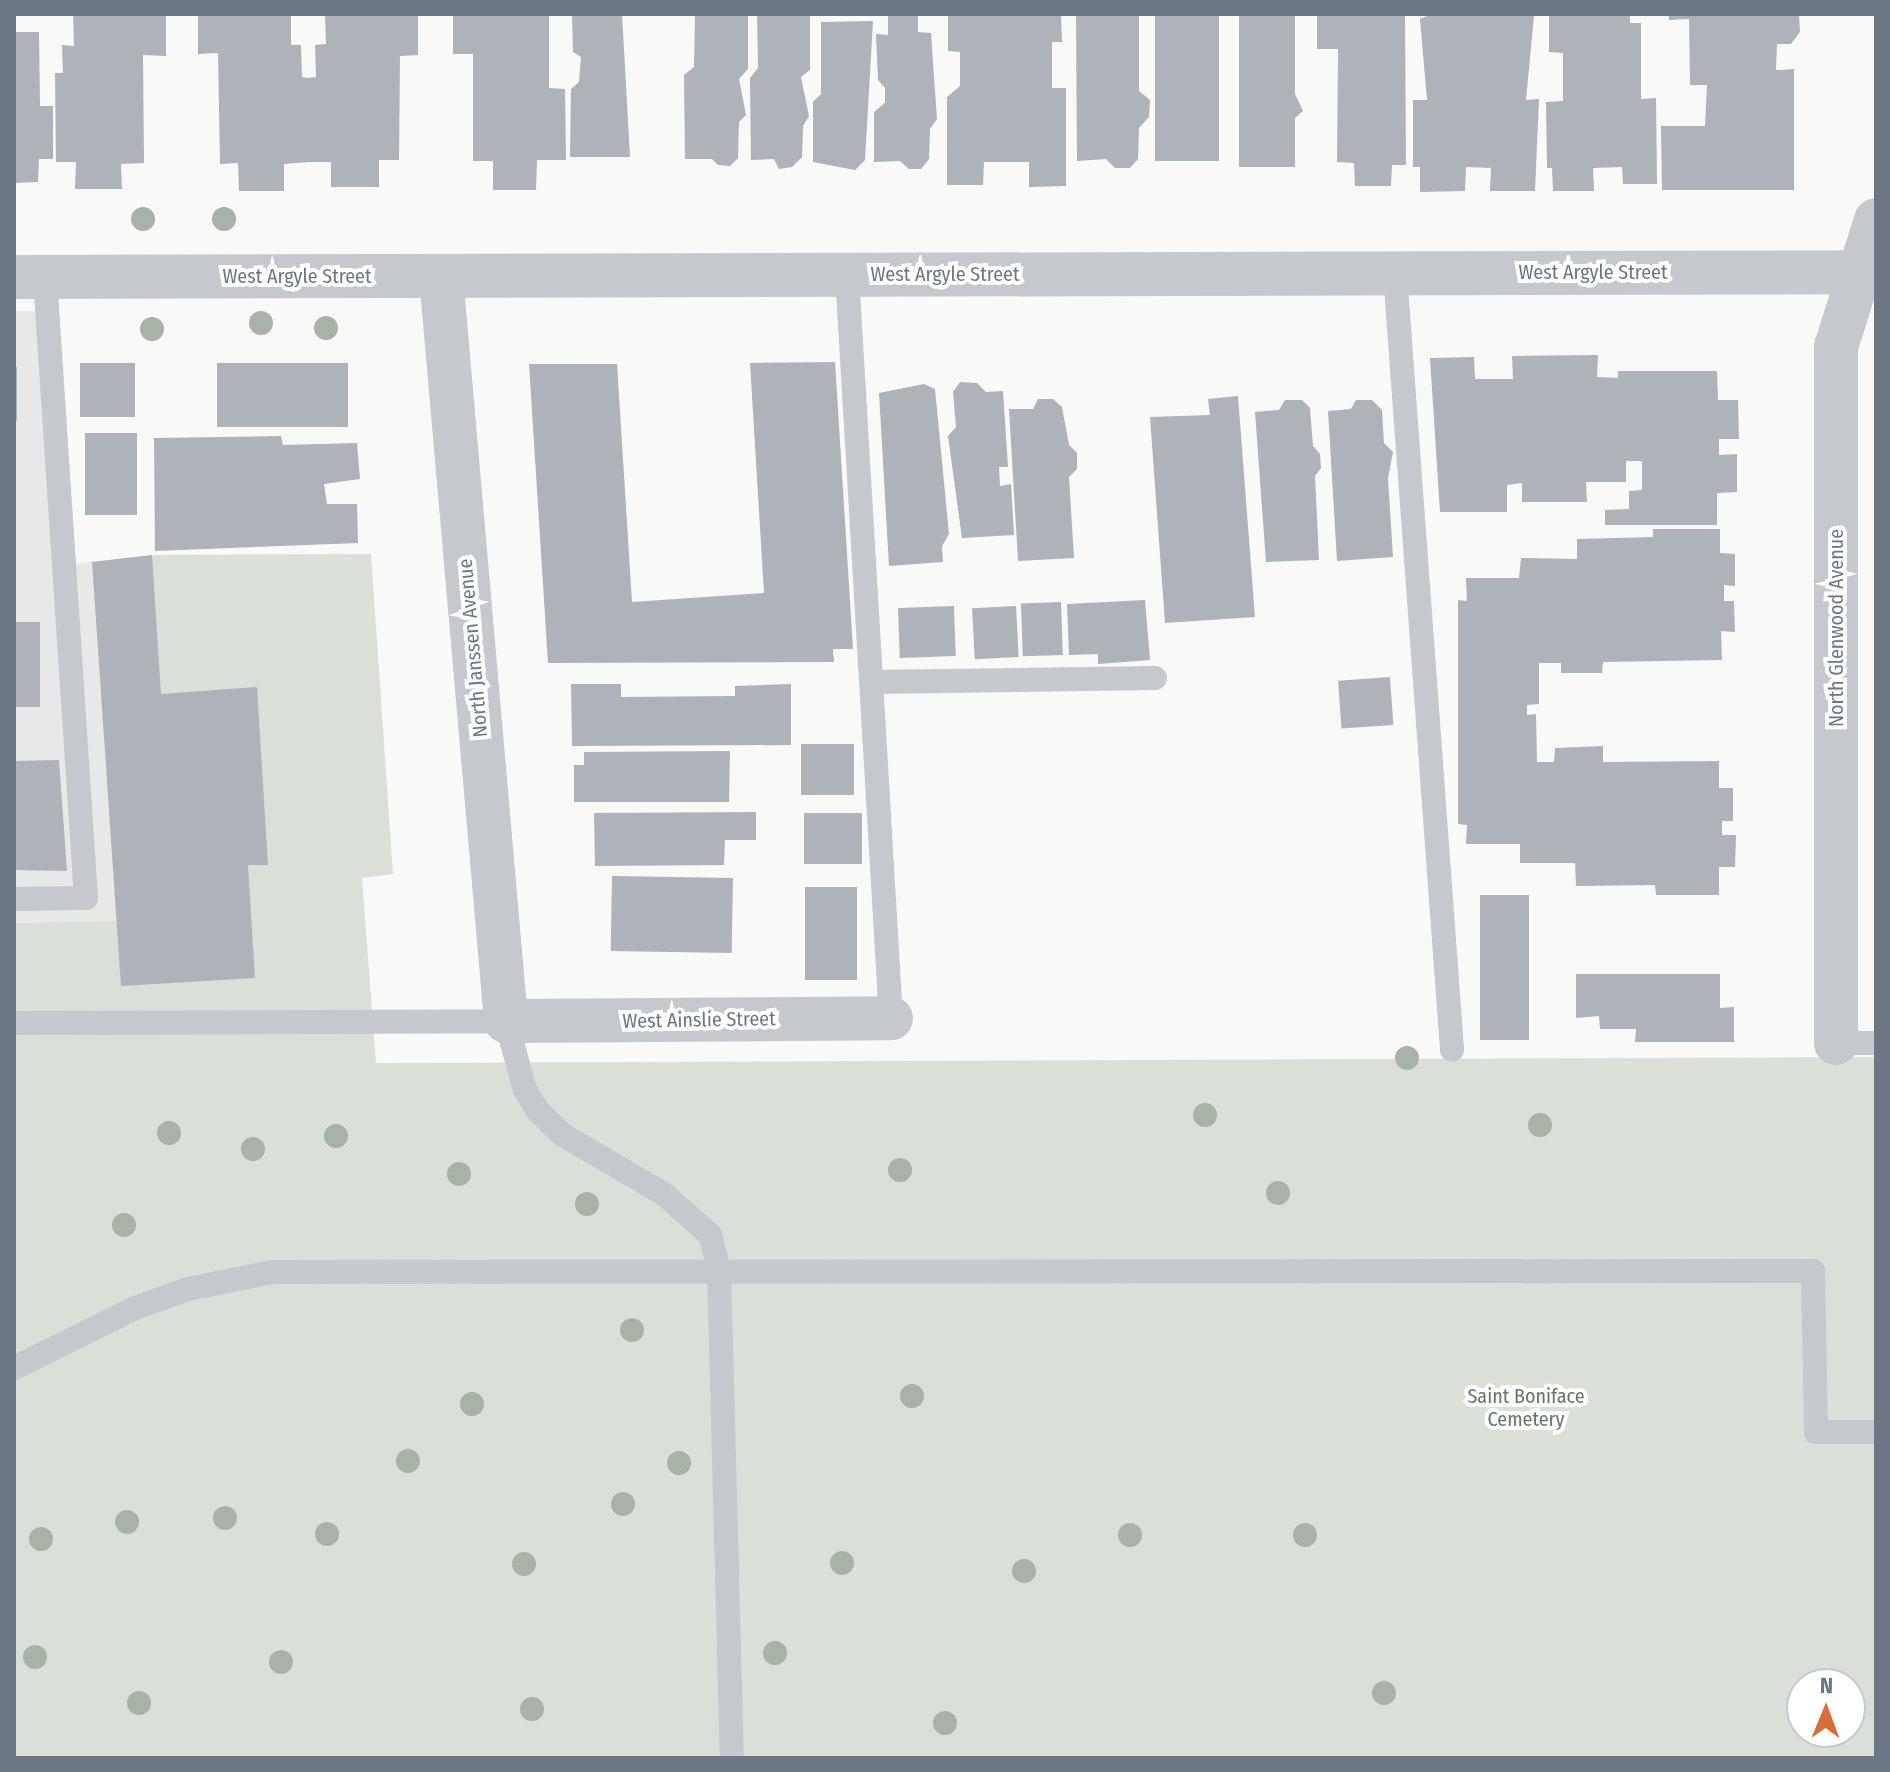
<!DOCTYPE html>
<style>
body{margin:0}
#map{position:relative;width:1890px;height:1772px;overflow:hidden;background:#f9f9f7;font-family:"Fira Sans Condensed",sans-serif}
div>[style]{position:absolute}
[style*='--x']{left:calc(var(--x)*1px);top:calc(var(--y)*1px);width:calc(var(--w)*1px);rotate:calc(var(--a)*1deg)}
.built>*{inset:0;background:#e7e8e7}
.green>*{inset:0;background:#dae0d8}
.building>*{inset:0;background:#adb3b9;transform-origin:0 0}
.service>*{height:24px;margin:-12px;padding:0 12px;transform-origin:12px;border-radius:12px;background:#c5c8cc}
.minor>*{height:44px;margin:-22px;padding:0 22px;transform-origin:22px;border-radius:22px;background:#c5c8cc}
.trees>*{width:24px;height:24px;margin:-12px;border-radius:50%;background:#a8b2a7}
span{translate:-50% -50%;white-space:nowrap;text-align:center;line-height:1.15;-webkit-text-stroke:8px #fff;paint-order:stroke}
.street-label{font-size:20px;color:#6b7785}
.park-label{font-size:20px;color:#667865}
.frame{position:absolute;inset:0;border:16px solid #6b7785;pointer-events:none}
.north{position:absolute;left:1786px;top:1668px;width:80px;height:80px;box-sizing:border-box;background:#fff;border:2px solid #c4c9ce;border-radius:50%;rotate:1deg;font-size:22px;font-weight:700;line-height:32px;text-align:center;color:#6b7785}
.north::after{content:'';display:block;margin:auto;width:28px;height:36px;background:#d56e3b;clip-path:polygon(50% 0,100% 100%,50% 72%,0 100%)}
</style>
<div id="map">
<div class="built">
<i style="clip-path:polygon(14px 311px,47px 311px,64px 566px,92px 562px,117px 922px,14px 923px)"></i>
</div>
<div class="green">
<i style="clip-path:polygon(evenodd,371px 554px,393px 874px,362px 878px,376px 1063px,1876px 1057px,1876px 1758px,14px 1758px,14px 923px,117px 921px,92px 562px,152px 555px,371px 554px,1802px 1684px,1850px 1684px,1850px 1732px,1802px 1732px,1802px 1684px)"></i>
</div>
<div class="building">
<i style="clip-path:polygon(73px 14px,166px 14px,166px 56px,143px 55px,144px 163px,121px 164px,122px 189px,75px 189px,76px 162px,56px 162px,55px 73px,63px 73px,62px 45px,74px 46px)"></i>
<i style="clip-path:polygon(198px 14px,291px 14px,291px 45px,301px 45px,302px 77px,308px 78px,316px 77px,315px 45px,326px 44px,325px 14px,418px 14px,418px 55px,400px 56px,399px 160px,379px 160px,379px 187px,331px 187px,331px 162px,309px 162px,284px 164px,284px 191px,239px 191px,238px 163px,220px 164px,218px 53px,198px 54px)"></i>
<i style="clip-path:polygon(453px 14px,549px 14px,549px 88px,565px 89px,566px 160px,537px 160px,536px 190px,493px 190px,493px 161px,473px 161px,473px 54px,453px 54px)"></i>
<i style="clip-path:polygon(572px 14px,622px 14px,630px 157px,570px 157px,571px 89px,579px 82px,581px 57px,573px 52px)"></i>
<i style="clip-path:polygon(695px 14px,748px 14px,748px 69px,739px 79px,746px 115px,739px 122px,738px 158px,730px 166px,718px 165px,712px 159px,685px 159px,684px 75px,694px 67px)"></i>
<i style="clip-path:polygon(757px 14px,810px 14px,810px 70px,801px 77px,809px 116px,803px 126px,802px 157px,792px 167px,779px 169px,774px 159px,751px 160px,750px 78px,758px 68px)"></i>
<i style="clip-path:polygon(888px 14px,918px 14px,918px 32px,931px 33px,937px 119px,930px 129px,929px 159px,921px 169px,909px 169px,900px 161px,874px 162px,874px 112px,885px 103px,885px 88px,878px 80px,876px 34px,888px 35px)"></i>
<i style="clip-path:polygon(948px 14px,1061px 15px,1062px 42px,1052px 42px,1052px 88px,1066px 88px,1066px 186px,1029px 187px,1029px 162px,984px 162px,983px 185px,947px 185px,947px 97px,960px 86px,960px 52px,948px 51px)"></i>
<i style="clip-path:polygon(1076px 14px,1139px 14px,1139px 91px,1150px 100px,1149px 117px,1139px 128px,1138px 159px,1130px 168px,1115px 168px,1106px 159px,1077px 161px)"></i>
<i style="left:1155px;top:14px;width:64px;height:147px"></i>
<i style="clip-path:polygon(1239px 14px,1295px 14px,1295px 94px,1303px 111px,1295px 118px,1295px 167px,1239px 167px)"></i>
<i style="clip-path:polygon(1317px 14px,1405px 14px,1406px 165px,1392px 165px,1391px 186px,1355px 186px,1354px 163px,1337px 162px,1338px 49px,1317px 49px)"></i>
<i style="clip-path:polygon(1432px 14px,1534px 16px,1526px 100px,1539px 99px,1535px 191px,1490px 191px,1491px 168px,1466px 167px,1465px 191px,1420px 192px,1420px 167px,1413px 167px,1413px 100px,1427px 100px,1420px 19px)"></i>
<i style="clip-path:polygon(1549px 14px,1630px 14px,1630px 23px,1641px 23px,1641px 99px,1656px 98px,1657px 184px,1623px 184px,1622px 167px,1593px 168px,1594px 191px,1553px 191px,1552px 168px,1547px 168px,1546px 102px,1563px 101px,1563px 53px,1549px 52px)"></i>
<i style="clip-path:polygon(1669px 14px,1799px 14px,1800px 32px,1791px 44px,1777px 44px,1776px 70px,1794px 69px,1794px 190px,1662px 190px,1661px 126px,1705px 126px,1707px 85px,1690px 85px,1689px 19px,1669px 20px)"></i>
<i style="clip-path:polygon(873px 21px,865px 160px,855px 170px,813px 162px,813px 102px,821px 94px,821px 22px)"></i>
<i style="clip-path:polygon(14px 32px,39px 32px,40px 106px,53px 106px,53px 159px,39px 159px,38px 182px,14px 183px)"></i>
<i style="clip-path:polygon(1598px 355px,1597px 377px,1618px 378px,1618px 371px,1717px 371px,1718px 400px,1738px 400px,1739px 439px,1719px 439px,1719px 455px,1737px 454px,1737px 492px,1717px 493px,1717px 525px,1605px 525px,1605px 510px,1629px 509px,1629px 491px,1642px 490px,1642px 461px,1626px 461px,1626px 482px,1586px 482px,1587px 502px,1522px 502px,1522px 483px,1507px 485px,1507px 512px,1440px 512px,1430px 358px,1474px 357px,1475px 379px,1513px 379px,1512px 356px)"></i>
<i style="clip-path:polygon(835px 362px,853px 649px,833px 649px,834px 662px,548px 663px,529px 364px,617px 364px,632px 602px,764px 593px,750px 363px)"></i>
<i style="left:80px;top:363px;width:55px;height:54px"></i>
<i style="left:348px;top:363px;width:64px;height:131px;rotate:90deg"></i>
<i style="left:14px;top:367px;width:3px;height:54px"></i>
<i style="clip-path:polygon(960px 382px,977px 383px,986px 392px,1003px 391px,1008px 467px,999px 467px,1000px 486px,1011px 484px,1014px 535px,962px 538px,948px 436px,956px 427px,953px 392px)"></i>
<i style="clip-path:polygon(924px 384px,935px 389px,949px 534px,942px 546px,943px 562px,889px 566px,879px 393px)"></i>
<i style="clip-path:polygon(1238px 396px,1255px 617px,1165px 623px,1150px 417px,1210px 415px,1208px 399px)"></i>
<i style="clip-path:polygon(1038px 399px,1053px 399px,1062px 407px,1069px 445px,1077px 453px,1077px 469px,1069px 477px,1074px 558px,1018px 561px,1009px 409px,1033px 409px)"></i>
<i style="clip-path:polygon(1285px 400px,1302px 400px,1310px 408px,1313px 446px,1320px 454px,1321px 468px,1315px 476px,1319px 560px,1266px 562px,1255px 412px,1279px 410px)"></i>
<i style="clip-path:polygon(1356px 400px,1372px 400px,1382px 410px,1384px 443px,1393px 452px,1388px 478px,1393px 557px,1337px 561px,1328px 411px,1351px 409px)"></i>
<i style="left:85px;top:433px;width:52px;height:82px"></i>
<i style="clip-path:polygon(281px 436px,283px 445px,357px 443px,360px 479px,324px 484px,327px 504px,357px 504px,358px 543px,155px 551px,154px 438px)"></i>
<i style="clip-path:polygon(1653px 529px,1720px 529px,1720px 553px,1735px 554px,1735px 586px,1724px 585px,1724px 601px,1734px 601px,1735px 632px,1721px 631px,1722px 660px,1603px 662px,1602px 673px,1561px 673px,1561px 663px,1539px 663px,1539px 704px,1527px 705px,1527px 715px,1536px 714px,1537px 762px,1554px 762px,1555px 748px,1603px 746px,1603px 762px,1719px 761px,1719px 788px,1733px 788px,1733px 821px,1722px 821px,1722px 835px,1736px 835px,1735px 867px,1719px 867px,1719px 895px,1656px 895px,1655px 885px,1576px 886px,1575px 863px,1520px 863px,1520px 844px,1466px 844px,1467px 825px,1458px 824px,1458px 600px,1467px 601px,1466px 578px,1519px 578px,1521px 558px,1577px 559px,1577px 539px,1653px 537px)"></i>
<i style="clip-path:polygon(152px 555px,161px 694px,257px 687px,268px 865px,248px 865px,255px 978px,121px 986px,92px 562px)"></i>
<i style="clip-path:polygon(1145px 600px,1150px 660px,1098px 664px,1098px 654px,1069px 655px,1067px 604px)"></i>
<i style="left:1061px;top:602px;width:53px;height:40px;rotate:88deg"></i>
<i style="left:954px;top:606px;width:50px;height:56px;rotate:88deg"></i>
<i style="left:1016px;top:606px;width:51px;height:44px;rotate:87deg"></i>
<i style="left:14px;top:622px;width:26px;height:85px"></i>
<i style="left:1390px;top:677px;width:48px;height:52px;rotate:86deg"></i>
<i style="clip-path:polygon(571px 684px,621px 684px,621px 697px,735px 696px,735px 686px,791px 684px,791px 745px,572px 746px)"></i>
<i style="left:854px;top:744px;width:51px;height:53px;rotate:90deg"></i>
<i style="clip-path:polygon(730px 751px,729px 802px,574px 802px,574px 765px,584px 765px,584px 752px)"></i>
<i style="clip-path:polygon(59px 760px,67px 871px,14px 870px,14px 761px)"></i>
<i style="clip-path:polygon(756px 812px,756px 840px,725px 840px,724px 865px,595px 866px,594px 813px)"></i>
<i style="left:804px;top:813px;width:58px;height:51px"></i>
<i style="left:612px;top:876px;width:121px;height:75px;rotate:1deg"></i>
<i style="left:857px;top:887px;width:93px;height:52px;rotate:90deg"></i>
<i style="left:1480px;top:895px;width:49px;height:145px"></i>
<i style="clip-path:polygon(1576px 974px,1720px 974px,1720px 1008px,1734px 1007px,1734px 1042px,1635px 1042px,1636px 1029px,1600px 1029px,1599px 1016px,1576px 1018px)"></i>
</div>
<div class="service">
<i style="--x:1395;--y:273;--w:779;--a:85.8"></i>
<i style="--x:847;--y:274;--w:745;--a:86.62"></i>
<i style="--x:871;--y:682;--w:284;--a:-0.8"></i>
<i style="--x:14;--y:899;--w:72;--a:-0.8"></i>
<i style="--x:86;--y:898;--w:622;--a:-93.78"></i>
<i style="--x:14;--y:1023;--w:492;--a:-0.2"></i>
<i style="--x:506;--y:1021;--w:72;--a:74.6"></i>
<i style="--x:525;--y:1090;--w:25;--a:58"></i>
<i style="--x:538;--y:1111;--w:35;--a:44"></i>
<i style="--x:563;--y:1135;--w:117;--a:30.3"></i>
<i style="--x:664;--y:1194;--w:62;--a:41.7"></i>
<i style="--x:710;--y:1235;--w:34;--a:75"></i>
<i style="--x:719;--y:1268;--w:490;--a:88.5"></i>
<i style="--x:1836;--y:1043;--w:40;--a:0"></i>
<i style="--x:14;--y:1368;--w:135;--a:-26.4"></i>
<i style="--x:135;--y:1308;--w:56;--a:-19.7"></i>
<i style="--x:188;--y:1289;--w:86;--a:-11.4"></i>
<i style="--x:272;--y:1272;--w:1541;--a:-0.04"></i>
<i style="--x:1813;--y:1271;--w:161;--a:88.9"></i>
<i style="--x:1816;--y:1432;--w:60;--a:0"></i>
</div>
<div class="minor">
<i style="--x:441;--y:276;--w:748;--a:85.01"></i>
<i style="--x:506;--y:1021;--w:385;--a:-0.4"></i>
<i style="--x:14;--y:277;--w:1862;--a:-0.15"></i>
<i style="--x:1836;--y:1043;--w:696;--a:-90"></i>
<i style="--x:1836;--y:347;--w:133;--a:-72.5"></i>
</div>
<div class="trees">
<i style="left:143px;top:219px"></i>
<i style="left:224px;top:219px"></i>
<i style="left:261px;top:323px"></i>
<i style="left:326px;top:328px"></i>
<i style="left:152px;top:329px"></i>
<i style="left:1407px;top:1058px"></i>
<i style="left:1205px;top:1115px"></i>
<i style="left:1540px;top:1125px"></i>
<i style="left:169px;top:1133px"></i>
<i style="left:336px;top:1136px"></i>
<i style="left:253px;top:1149px"></i>
<i style="left:900px;top:1170px"></i>
<i style="left:459px;top:1174px"></i>
<i style="left:1278px;top:1193px"></i>
<i style="left:587px;top:1204px"></i>
<i style="left:124px;top:1225px"></i>
<i style="left:632px;top:1330px"></i>
<i style="left:912px;top:1396px"></i>
<i style="left:472px;top:1404px"></i>
<i style="left:408px;top:1461px"></i>
<i style="left:679px;top:1463px"></i>
<i style="left:623px;top:1504px"></i>
<i style="left:225px;top:1518px"></i>
<i style="left:127px;top:1522px"></i>
<i style="left:327px;top:1534px"></i>
<i style="left:1130px;top:1535px"></i>
<i style="left:1305px;top:1535px"></i>
<i style="left:41px;top:1539px"></i>
<i style="left:842px;top:1563px"></i>
<i style="left:524px;top:1564px"></i>
<i style="left:1024px;top:1571px"></i>
<i style="left:775px;top:1653px"></i>
<i style="left:35px;top:1657px"></i>
<i style="left:281px;top:1662px"></i>
<i style="left:1384px;top:1693px"></i>
<i style="left:139px;top:1703px"></i>
<i style="left:532px;top:1709px"></i>
<i style="left:945px;top:1723px"></i>
</div>
<div class="street-label">
<span style="left:1593px;top:272px">West Argyle Street</span>
<span style="left:945px;top:274px">West Argyle Street</span>
<span style="left:297px;top:276px">West Argyle Street</span>
<span style="left:1836px;top:628px;rotate:-90deg">North Glenwood Avenue</span>
<span style="left:473px;top:648px;rotate:-95deg">North Janssen Avenue</span>
<span style="left:699px;top:1020px;rotate:-1deg">West Ainslie Street</span>
</div>
<div class="park-label">
<span style="left:1526px;top:1408px">Saint Boniface<br>Cemetery</span>
</div>
<div class="frame"></div>
<div class="north">N</div>
</div>
